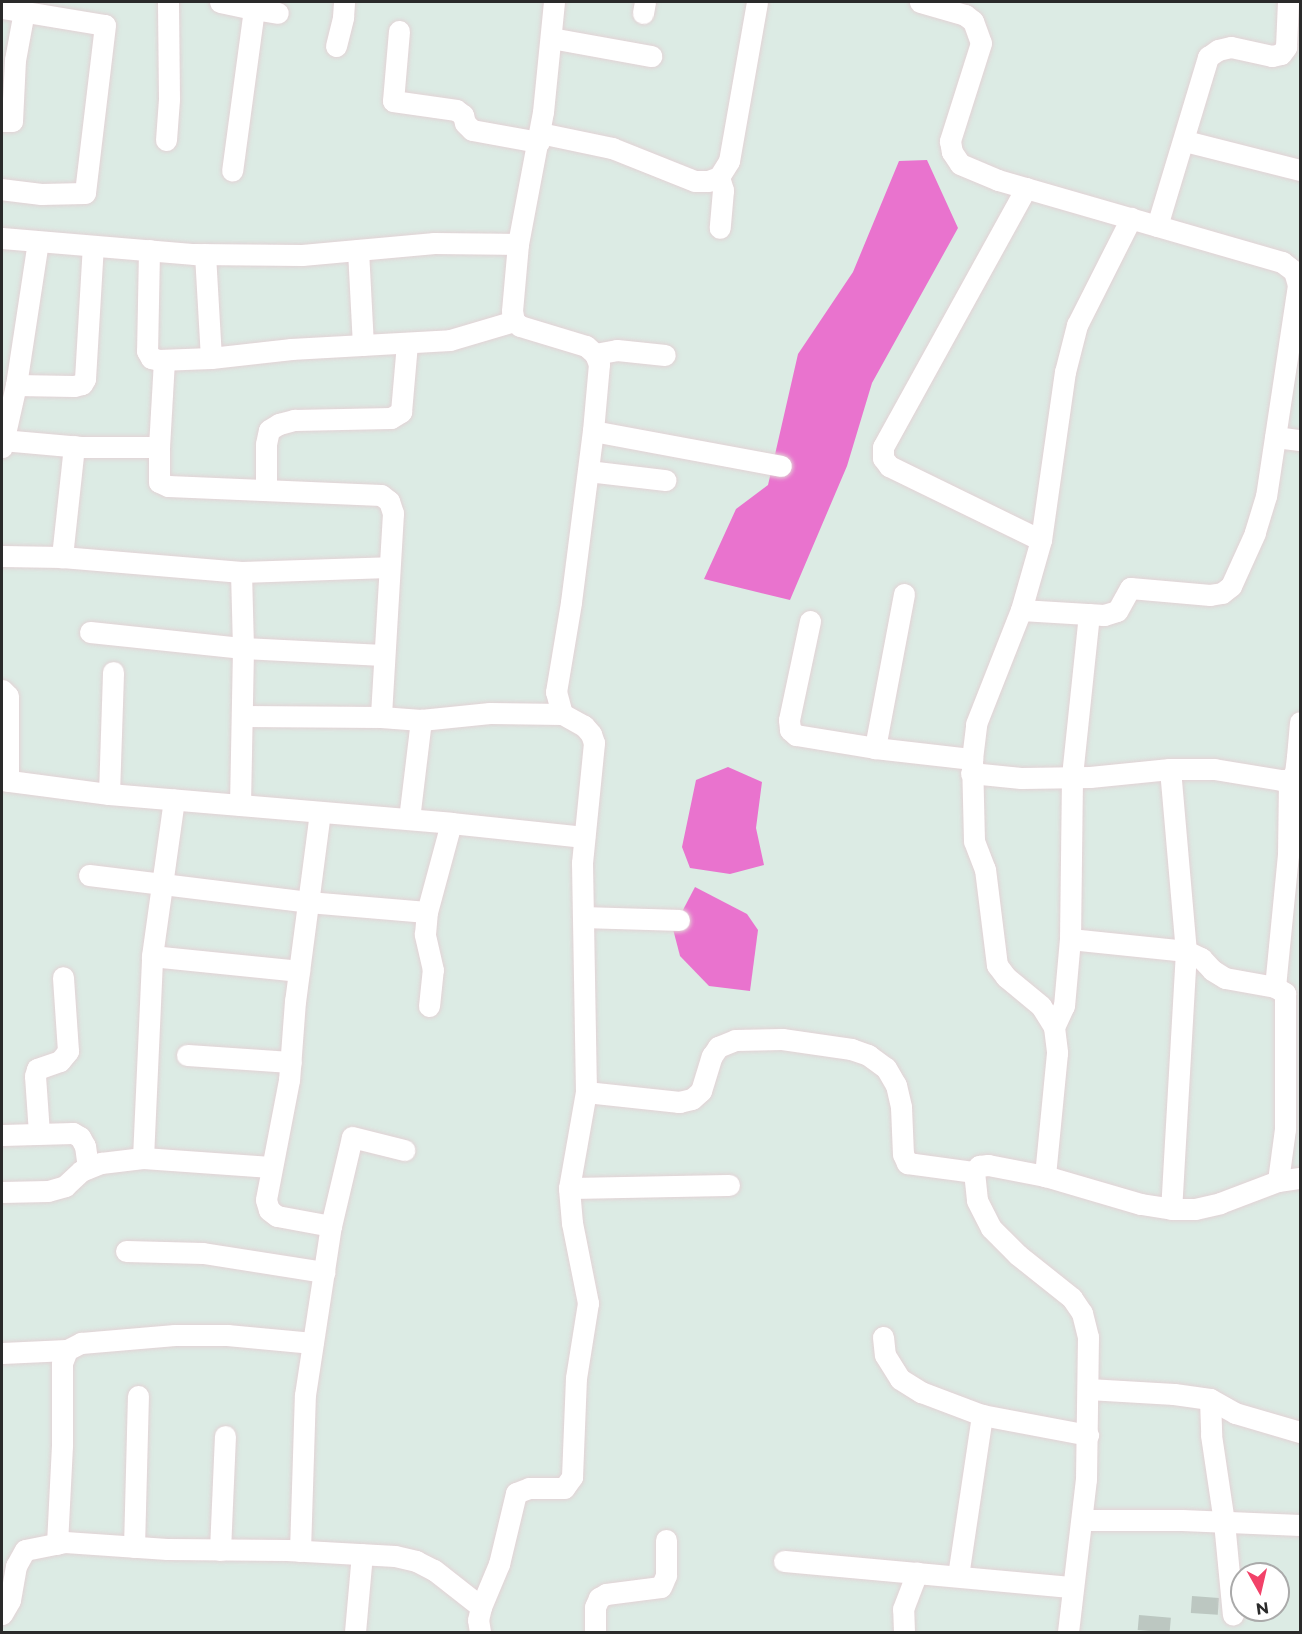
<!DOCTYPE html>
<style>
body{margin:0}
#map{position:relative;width:1302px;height:1634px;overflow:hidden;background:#dcebe4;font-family:Montserrat,sans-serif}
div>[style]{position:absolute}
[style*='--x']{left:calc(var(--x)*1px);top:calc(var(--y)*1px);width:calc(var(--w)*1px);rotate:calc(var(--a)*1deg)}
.water>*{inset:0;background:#e973ce}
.building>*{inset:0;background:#bcc7c1;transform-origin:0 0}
.roads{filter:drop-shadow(0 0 2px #e2d2d5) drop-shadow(0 0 2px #e2d2d5)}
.minor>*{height:21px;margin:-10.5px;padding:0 10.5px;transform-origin:10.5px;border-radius:10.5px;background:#fff}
span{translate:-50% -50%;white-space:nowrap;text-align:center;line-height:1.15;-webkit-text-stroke:4.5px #fff;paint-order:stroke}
.frame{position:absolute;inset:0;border:3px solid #2a2a2a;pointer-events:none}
.north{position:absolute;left:1230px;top:1562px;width:60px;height:60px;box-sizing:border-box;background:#fff;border:2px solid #aaa;border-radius:50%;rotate:172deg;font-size:16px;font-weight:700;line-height:24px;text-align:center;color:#2a2a2a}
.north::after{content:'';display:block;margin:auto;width:21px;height:27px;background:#f24269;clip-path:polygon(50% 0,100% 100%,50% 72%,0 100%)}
</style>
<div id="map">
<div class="water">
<i style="clip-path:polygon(927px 160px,958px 228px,872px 383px,847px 466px,790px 600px,704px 579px,736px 509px,768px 485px,798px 354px,853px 272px,899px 161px)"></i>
<i style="clip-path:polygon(728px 767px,762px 782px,756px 828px,764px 865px,730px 874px,690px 868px,682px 847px,696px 780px)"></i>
<i style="clip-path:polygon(695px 887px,747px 914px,758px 930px,750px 991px,709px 986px,680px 956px,673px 929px)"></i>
</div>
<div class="building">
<i style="left:1192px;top:1596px;width:27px;height:17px;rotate:4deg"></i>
<i style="left:1139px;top:1615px;width:32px;height:15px;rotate:5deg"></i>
</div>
<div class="roads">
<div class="minor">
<i style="--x:220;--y:2;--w:35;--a:12"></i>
<i style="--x:254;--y:9;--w:163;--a:97.7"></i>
<i style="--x:920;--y:2;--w:47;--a:16.1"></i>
<i style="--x:965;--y:15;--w:10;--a:37"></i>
<i style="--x:973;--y:21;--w:23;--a:70"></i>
<i style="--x:981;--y:43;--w:103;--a:107.6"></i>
<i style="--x:950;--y:141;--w:11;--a:80"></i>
<i style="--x:952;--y:152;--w:14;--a:56"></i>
<i style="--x:960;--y:164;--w:41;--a:22.8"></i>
<i style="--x:998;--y:180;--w:296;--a:16.1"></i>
<i style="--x:1282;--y:262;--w:15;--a:37"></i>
<i style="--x:1294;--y:271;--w:15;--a:74"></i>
<i style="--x:1298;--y:285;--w:213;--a:98.6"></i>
<i style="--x:1266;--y:496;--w:39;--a:107"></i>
<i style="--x:1255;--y:533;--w:58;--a:114.4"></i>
<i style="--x:1231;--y:586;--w:11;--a:142"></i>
<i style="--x:1222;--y:593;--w:12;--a:171"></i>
<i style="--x:1210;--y:595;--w:80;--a:-175"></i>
<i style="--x:1130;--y:588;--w:26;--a:119"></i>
<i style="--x:1117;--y:611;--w:14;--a:163"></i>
<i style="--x:1104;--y:615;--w:83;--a:-176.6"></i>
<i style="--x:2;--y:8;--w:104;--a:9.4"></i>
<i style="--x:105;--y:25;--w:169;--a:96.8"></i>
<i style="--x:85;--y:193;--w:44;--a:178.7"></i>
<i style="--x:41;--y:194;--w:39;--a:-173"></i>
<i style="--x:254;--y:9;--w:24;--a:9"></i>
<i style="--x:643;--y:13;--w:11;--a:-80"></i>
<i style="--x:399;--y:31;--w:70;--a:94.9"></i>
<i style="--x:393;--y:101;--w:64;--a:8.1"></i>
<i style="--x:456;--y:110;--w:9;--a:36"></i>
<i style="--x:463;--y:115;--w:8;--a:76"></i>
<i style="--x:465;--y:123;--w:10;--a:45"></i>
<i style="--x:472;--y:130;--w:68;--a:10.2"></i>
<i style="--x:551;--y:38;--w:102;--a:10.2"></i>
<i style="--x:336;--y:46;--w:30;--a:-76"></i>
<i style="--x:343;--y:17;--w:15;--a:-86"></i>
<i style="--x:2;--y:121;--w:10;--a:0"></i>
<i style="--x:12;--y:121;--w:61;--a:-87.2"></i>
<i style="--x:15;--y:60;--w:50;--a:-79.6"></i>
<i style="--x:540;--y:133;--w:74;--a:11.8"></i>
<i style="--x:612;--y:148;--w:89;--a:21.7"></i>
<i style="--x:695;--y:181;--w:13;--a:0"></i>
<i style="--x:708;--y:181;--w:12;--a:-20"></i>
<i style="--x:719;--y:177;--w:19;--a:-58"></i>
<i style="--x:729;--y:161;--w:161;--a:-80"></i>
<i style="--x:166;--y:140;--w:41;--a:-85.8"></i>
<i style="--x:169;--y:99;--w:97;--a:-90.6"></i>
<i style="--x:1185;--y:141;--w:119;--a:14.2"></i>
<i style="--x:719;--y:177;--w:14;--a:73"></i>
<i style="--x:723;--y:190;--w:38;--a:95"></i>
<i style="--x:1026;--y:188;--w:296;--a:118.9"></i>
<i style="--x:883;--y:447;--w:11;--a:90"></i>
<i style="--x:883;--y:458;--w:10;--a:53"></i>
<i style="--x:889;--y:466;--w:169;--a:26"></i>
<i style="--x:1041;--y:540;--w:170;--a:-81.9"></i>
<i style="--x:1065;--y:372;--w:49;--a:-75.7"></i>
<i style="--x:1077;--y:325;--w:120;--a:-63.2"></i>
<i style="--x:1157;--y:226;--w:177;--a:-73.2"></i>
<i style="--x:1208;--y:57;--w:12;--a:-35"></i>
<i style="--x:1218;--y:50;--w:13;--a:-13"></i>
<i style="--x:1231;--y:47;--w:42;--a:12.4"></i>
<i style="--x:1272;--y:56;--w:9;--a:-13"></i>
<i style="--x:1281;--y:54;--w:9;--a:-54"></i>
<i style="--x:1286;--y:47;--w:45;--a:-87.5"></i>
<i style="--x:2;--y:238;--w:193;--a:4.8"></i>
<i style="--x:194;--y:254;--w:108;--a:0.5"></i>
<i style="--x:302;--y:255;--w:133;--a:-5.2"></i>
<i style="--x:434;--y:243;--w:84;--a:0.7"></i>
<i style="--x:149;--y:250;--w:101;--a:91.1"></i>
<i style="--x:147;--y:351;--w:8;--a:60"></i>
<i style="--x:151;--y:358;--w:8;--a:14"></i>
<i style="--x:159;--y:360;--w:52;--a:-2.2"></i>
<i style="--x:358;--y:250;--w:95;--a:87"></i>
<i style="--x:205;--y:254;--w:104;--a:86.7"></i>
<i style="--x:211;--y:358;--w:81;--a:-6.4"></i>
<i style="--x:291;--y:349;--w:159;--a:-3.2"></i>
<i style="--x:450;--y:340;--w:67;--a:-16.5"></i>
<i style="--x:595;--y:354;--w:22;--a:-10"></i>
<i style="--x:617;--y:350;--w:48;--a:5.9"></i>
<i style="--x:16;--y:385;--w:58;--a:1"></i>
<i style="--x:74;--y:386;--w:8;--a:-14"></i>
<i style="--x:82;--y:384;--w:6;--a:-59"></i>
<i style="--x:85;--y:379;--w:133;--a:-86.6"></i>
<i style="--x:593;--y:431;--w:191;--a:10.5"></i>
<i style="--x:1275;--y:437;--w:25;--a:7"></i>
<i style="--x:2;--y:440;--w:79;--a:5.1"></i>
<i style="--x:81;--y:447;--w:78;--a:0"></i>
<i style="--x:159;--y:447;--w:35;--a:90"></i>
<i style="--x:159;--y:482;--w:10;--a:24"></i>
<i style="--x:168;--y:486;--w:213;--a:2.4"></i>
<i style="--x:381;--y:495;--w:10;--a:37"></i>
<i style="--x:389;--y:501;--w:13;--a:72"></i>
<i style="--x:393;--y:513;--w:204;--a:93.4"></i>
<i style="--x:381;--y:717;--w:40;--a:4.3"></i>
<i style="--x:421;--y:720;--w:69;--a:-5.8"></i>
<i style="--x:490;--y:713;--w:72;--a:0.8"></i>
<i style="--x:74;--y:446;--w:112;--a:96.2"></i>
<i style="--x:62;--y:557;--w:180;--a:4.8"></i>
<i style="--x:241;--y:572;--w:147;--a:-1.9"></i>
<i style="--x:2;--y:447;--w:64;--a:-77.3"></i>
<i style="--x:16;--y:385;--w:145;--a:-81.3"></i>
<i style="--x:159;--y:447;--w:87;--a:-86.7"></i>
<i style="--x:588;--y:471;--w:78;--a:6.7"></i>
<i style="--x:266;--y:490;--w:46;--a:-90"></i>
<i style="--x:266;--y:444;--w:14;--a:-78"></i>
<i style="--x:269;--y:430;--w:12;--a:-31"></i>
<i style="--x:279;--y:424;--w:16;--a:-15"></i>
<i style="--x:294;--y:420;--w:97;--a:-1.2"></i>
<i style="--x:391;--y:418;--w:12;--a:-31"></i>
<i style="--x:401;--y:412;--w:68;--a:-85"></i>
<i style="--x:2;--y:556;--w:60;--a:1"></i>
<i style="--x:904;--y:594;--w:157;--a:100.7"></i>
<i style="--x:875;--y:748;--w:98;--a:6.5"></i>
<i style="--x:972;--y:759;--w:35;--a:-83"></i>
<i style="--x:976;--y:724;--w:123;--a:-68.5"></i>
<i style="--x:1021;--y:610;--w:73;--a:-74.1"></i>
<i style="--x:1089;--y:614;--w:164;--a:96"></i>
<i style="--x:1072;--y:777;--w:162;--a:90.7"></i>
<i style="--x:1070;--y:939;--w:117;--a:5.9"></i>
<i style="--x:1186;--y:951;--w:17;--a:25"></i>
<i style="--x:1201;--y:958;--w:16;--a:47"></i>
<i style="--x:1212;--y:970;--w:15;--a:32"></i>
<i style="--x:1225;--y:978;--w:51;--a:10.2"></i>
<i style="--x:1275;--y:987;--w:12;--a:31"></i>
<i style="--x:1285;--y:993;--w:136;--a:90"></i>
<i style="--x:1285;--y:1129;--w:52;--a:97.7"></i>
<i style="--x:810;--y:621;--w:101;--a:102"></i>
<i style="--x:789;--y:720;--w:10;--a:84"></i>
<i style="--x:790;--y:730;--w:8;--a:40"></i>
<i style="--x:796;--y:735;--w:80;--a:9.3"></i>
<i style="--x:90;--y:632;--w:154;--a:6"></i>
<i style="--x:243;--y:648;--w:140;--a:2.9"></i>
<i style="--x:2;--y:690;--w:8;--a:45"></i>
<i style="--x:8;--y:696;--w:85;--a:90"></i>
<i style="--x:243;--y:716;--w:138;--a:0.4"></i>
<i style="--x:1297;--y:757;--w:35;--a:-85"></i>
<i style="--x:972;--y:759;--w:82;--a:88.6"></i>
<i style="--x:974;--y:841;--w:30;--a:69"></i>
<i style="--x:985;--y:869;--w:97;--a:82.9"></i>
<i style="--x:997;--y:965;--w:15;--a:53"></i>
<i style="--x:1006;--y:977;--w:45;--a:39.6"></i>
<i style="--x:1041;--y:1006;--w:25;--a:58"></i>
<i style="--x:1054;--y:1027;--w:26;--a:83"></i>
<i style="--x:1057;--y:1053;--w:124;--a:95.6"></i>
<i style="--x:1170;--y:769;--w:183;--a:85"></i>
<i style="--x:1186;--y:951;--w:258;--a:93.3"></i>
<i style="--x:971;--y:773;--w:50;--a:5.7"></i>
<i style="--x:1021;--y:778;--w:69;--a:-0.8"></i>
<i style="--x:1090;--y:777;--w:80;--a:-5.7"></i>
<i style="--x:1170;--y:769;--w:44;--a:0"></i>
<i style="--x:1214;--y:769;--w:68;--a:9.3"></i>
<i style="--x:1281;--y:780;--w:8;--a:0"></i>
<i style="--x:1289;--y:780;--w:9;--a:-49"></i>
<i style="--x:1295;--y:773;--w:16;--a:-83"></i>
<i style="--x:1297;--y:757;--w:3;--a:18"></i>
<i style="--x:2;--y:780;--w:108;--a:7.5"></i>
<i style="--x:109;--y:794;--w:343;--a:4.8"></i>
<i style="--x:451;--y:823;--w:134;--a:6"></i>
<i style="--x:109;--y:794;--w:122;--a:-88.1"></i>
<i style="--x:240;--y:805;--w:157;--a:-88.9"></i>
<i style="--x:243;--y:648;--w:76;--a:-91.5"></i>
<i style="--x:320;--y:812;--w:191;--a:97.5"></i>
<i style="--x:295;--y:1001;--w:79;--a:94.3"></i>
<i style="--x:289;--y:1080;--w:122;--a:100.9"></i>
<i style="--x:266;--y:1200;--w:10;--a:73"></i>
<i style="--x:269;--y:1210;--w:10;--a:37"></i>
<i style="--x:277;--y:1216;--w:55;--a:10.5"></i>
<i style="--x:409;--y:819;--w:100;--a:-83.1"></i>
<i style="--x:89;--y:875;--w:221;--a:7"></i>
<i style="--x:308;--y:902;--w:119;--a:4.8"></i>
<i style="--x:584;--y:917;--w:95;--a:1.8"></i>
<i style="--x:152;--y:956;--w:158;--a:-82"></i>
<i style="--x:1275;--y:987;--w:133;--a:-84.4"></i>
<i style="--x:1288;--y:855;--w:75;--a:-89.2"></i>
<i style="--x:429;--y:1006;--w:36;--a:-84"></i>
<i style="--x:433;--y:970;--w:37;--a:-103"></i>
<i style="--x:425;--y:934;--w:22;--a:-85"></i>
<i style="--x:427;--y:912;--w:92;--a:-74.9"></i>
<i style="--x:1054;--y:1027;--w:23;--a:-65"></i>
<i style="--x:1064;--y:1006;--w:67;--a:-84.9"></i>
<i style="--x:187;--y:1055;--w:104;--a:3.9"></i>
<i style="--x:586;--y:1092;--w:94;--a:6.1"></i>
<i style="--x:679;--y:1102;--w:13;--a:-13"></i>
<i style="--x:692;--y:1099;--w:12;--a:-42"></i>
<i style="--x:701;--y:1091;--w:37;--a:-73"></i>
<i style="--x:712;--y:1056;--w:11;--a:-56"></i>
<i style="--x:718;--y:1047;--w:18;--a:-22"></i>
<i style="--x:735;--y:1040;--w:47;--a:-1.2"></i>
<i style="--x:782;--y:1039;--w:70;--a:8.2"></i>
<i style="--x:851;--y:1049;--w:18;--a:19"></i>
<i style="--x:868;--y:1055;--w:22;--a:36"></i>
<i style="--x:886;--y:1068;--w:20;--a:60"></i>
<i style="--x:896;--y:1085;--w:23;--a:77"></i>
<i style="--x:901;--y:1107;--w:47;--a:87.6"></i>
<i style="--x:903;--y:1154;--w:10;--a:66"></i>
<i style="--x:907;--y:1163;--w:68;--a:7.7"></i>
<i style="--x:39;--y:1133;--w:57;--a:-94"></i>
<i style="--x:35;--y:1076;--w:7;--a:-74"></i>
<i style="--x:37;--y:1069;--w:24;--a:-19"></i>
<i style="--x:60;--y:1061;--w:13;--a:-51"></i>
<i style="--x:68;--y:1051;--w:74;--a:-93.9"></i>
<i style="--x:2;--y:1135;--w:71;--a:-1.6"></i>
<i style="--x:73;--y:1133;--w:8;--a:30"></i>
<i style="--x:80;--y:1137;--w:10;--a:61"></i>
<i style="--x:85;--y:1146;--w:22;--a:82"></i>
<i style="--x:143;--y:1158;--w:202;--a:-87.4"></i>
<i style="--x:152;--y:956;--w:148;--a:5.8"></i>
<i style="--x:569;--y:1188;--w:160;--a:-1.1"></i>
<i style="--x:2;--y:1192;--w:46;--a:-1.2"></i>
<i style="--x:48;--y:1191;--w:18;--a:-16"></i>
<i style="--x:65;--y:1186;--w:22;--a:-43"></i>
<i style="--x:81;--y:1171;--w:22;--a:-22"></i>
<i style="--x:101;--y:1163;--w:42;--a:-6.8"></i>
<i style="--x:143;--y:1158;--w:128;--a:4"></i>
<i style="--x:126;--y:1251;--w:77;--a:1.5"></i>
<i style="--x:203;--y:1253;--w:123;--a:8.9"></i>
<i style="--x:883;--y:1337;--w:18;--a:84"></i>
<i style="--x:885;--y:1355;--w:28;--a:58"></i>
<i style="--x:900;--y:1379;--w:25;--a:32"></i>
<i style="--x:921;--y:1392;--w:65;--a:20.7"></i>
<i style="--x:982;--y:1415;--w:108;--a:10.7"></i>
<i style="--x:2;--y:1353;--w:65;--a:-2.6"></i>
<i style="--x:1088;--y:1389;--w:86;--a:3.3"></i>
<i style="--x:1174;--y:1394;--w:36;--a:8"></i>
<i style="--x:1210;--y:1399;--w:29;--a:29"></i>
<i style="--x:1235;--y:1413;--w:68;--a:16.3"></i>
<i style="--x:1210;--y:1399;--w:36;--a:88"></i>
<i style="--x:1211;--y:1435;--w:88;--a:81.5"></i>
<i style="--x:1224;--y:1522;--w:93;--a:84.5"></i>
<i style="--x:1083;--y:1520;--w:99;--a:0"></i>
<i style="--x:1182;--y:1520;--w:118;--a:2.4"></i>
<i style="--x:57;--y:1544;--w:99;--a:-87.1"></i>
<i style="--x:62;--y:1445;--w:82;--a:-90"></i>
<i style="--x:62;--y:1363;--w:14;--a:-69"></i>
<i style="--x:67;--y:1350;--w:16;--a:-27"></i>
<i style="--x:81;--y:1343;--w:94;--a:-4.9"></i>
<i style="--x:175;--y:1335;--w:52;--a:0"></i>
<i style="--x:227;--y:1335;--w:86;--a:5.3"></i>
<i style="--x:134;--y:1547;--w:151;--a:-88.5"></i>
<i style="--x:220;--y:1550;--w:114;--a:-87.5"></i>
<i style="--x:300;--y:1551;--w:156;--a:-88.2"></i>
<i style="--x:305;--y:1395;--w:171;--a:-81.3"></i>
<i style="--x:331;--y:1226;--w:91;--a:-76.7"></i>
<i style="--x:352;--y:1137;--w:54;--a:14"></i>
<i style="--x:784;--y:1561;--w:288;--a:5.2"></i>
<i style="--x:958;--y:1576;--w:163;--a:-81.5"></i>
<i style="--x:2;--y:1614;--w:16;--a:-60"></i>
<i style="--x:10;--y:1600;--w:35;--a:-80"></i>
<i style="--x:16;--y:1566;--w:18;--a:-61"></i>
<i style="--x:25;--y:1550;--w:41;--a:-11.3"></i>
<i style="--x:65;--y:1542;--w:102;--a:3.9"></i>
<i style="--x:167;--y:1549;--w:120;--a:0.5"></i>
<i style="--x:287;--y:1550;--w:108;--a:3.2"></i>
<i style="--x:395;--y:1556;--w:22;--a:13"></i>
<i style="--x:416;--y:1561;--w:20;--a:27"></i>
<i style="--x:434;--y:1570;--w:60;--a:38.2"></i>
<i style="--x:355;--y:1632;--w:78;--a:-84.9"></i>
<i style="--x:480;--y:1632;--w:12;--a:-99"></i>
<i style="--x:478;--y:1620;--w:13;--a:-77"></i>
<i style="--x:481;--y:1607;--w:47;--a:-67.3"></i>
<i style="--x:499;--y:1564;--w:73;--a:-76.5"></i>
<i style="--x:516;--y:1493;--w:14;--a:-21"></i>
<i style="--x:529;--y:1488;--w:35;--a:0"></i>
<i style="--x:564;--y:1488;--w:14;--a:-54"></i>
<i style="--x:572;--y:1477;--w:99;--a:-87.7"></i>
<i style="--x:576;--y:1378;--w:76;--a:-80.9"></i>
<i style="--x:588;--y:1303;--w:82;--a:-101.3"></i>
<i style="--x:572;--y:1223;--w:35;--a:-95"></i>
<i style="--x:569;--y:1188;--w:97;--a:-80"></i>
<i style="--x:586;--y:1092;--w:229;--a:-91"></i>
<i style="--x:582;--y:863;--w:121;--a:-84.3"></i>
<i style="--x:594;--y:743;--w:9;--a:-108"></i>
<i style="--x:591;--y:734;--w:11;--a:-131"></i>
<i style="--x:584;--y:726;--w:25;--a:-151"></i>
<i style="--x:562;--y:714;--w:23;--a:-105"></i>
<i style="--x:556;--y:692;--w:91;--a:-80.5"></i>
<i style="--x:571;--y:602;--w:172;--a:-82.7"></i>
<i style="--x:593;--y:431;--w:67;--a:-84.9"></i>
<i style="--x:599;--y:364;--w:11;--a:-112"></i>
<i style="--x:595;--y:354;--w:12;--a:-138"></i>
<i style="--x:586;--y:346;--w:69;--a:-163.1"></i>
<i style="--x:520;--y:326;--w:8;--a:-140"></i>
<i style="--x:514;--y:321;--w:10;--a:-101"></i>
<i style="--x:512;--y:311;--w:67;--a:-84.9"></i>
<i style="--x:518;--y:244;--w:134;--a:-79.3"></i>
<i style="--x:543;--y:112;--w:111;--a:-84.3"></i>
<i style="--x:595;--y:1632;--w:25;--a:-90"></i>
<i style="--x:595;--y:1607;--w:10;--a:-66"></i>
<i style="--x:599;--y:1598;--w:8;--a:-30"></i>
<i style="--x:606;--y:1594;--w:55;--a:-7.3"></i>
<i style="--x:661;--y:1587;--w:13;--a:-67"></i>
<i style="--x:666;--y:1575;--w:35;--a:-90"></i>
<i style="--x:904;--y:1632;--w:23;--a:-92"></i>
<i style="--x:903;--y:1609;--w:39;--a:-69"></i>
<i style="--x:1068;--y:1632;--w:154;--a:-83.3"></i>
<i style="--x:1086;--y:1479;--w:142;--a:-89.2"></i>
<i style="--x:1088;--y:1337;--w:25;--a:-104"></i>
<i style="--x:1082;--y:1313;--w:18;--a:-124"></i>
<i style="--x:1072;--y:1298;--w:69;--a:-141.5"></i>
<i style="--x:1018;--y:1255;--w:38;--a:-135"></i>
<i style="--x:991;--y:1228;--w:31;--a:-117"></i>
<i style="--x:977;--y:1200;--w:28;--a:-96"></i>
<i style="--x:974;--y:1172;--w:8;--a:-50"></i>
<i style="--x:979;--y:1166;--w:9;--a:-6"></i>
<i style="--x:988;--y:1165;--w:58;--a:10.9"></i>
<i style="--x:1045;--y:1176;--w:100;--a:16.3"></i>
<i style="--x:1141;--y:1204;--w:30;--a:9"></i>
<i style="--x:1171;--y:1209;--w:24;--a:0"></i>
<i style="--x:1195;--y:1209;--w:26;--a:-13"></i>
<i style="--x:1220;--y:1203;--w:62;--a:-20.8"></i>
<i style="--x:1278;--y:1181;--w:22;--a:-8"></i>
</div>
</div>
<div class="frame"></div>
<div class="north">N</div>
</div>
